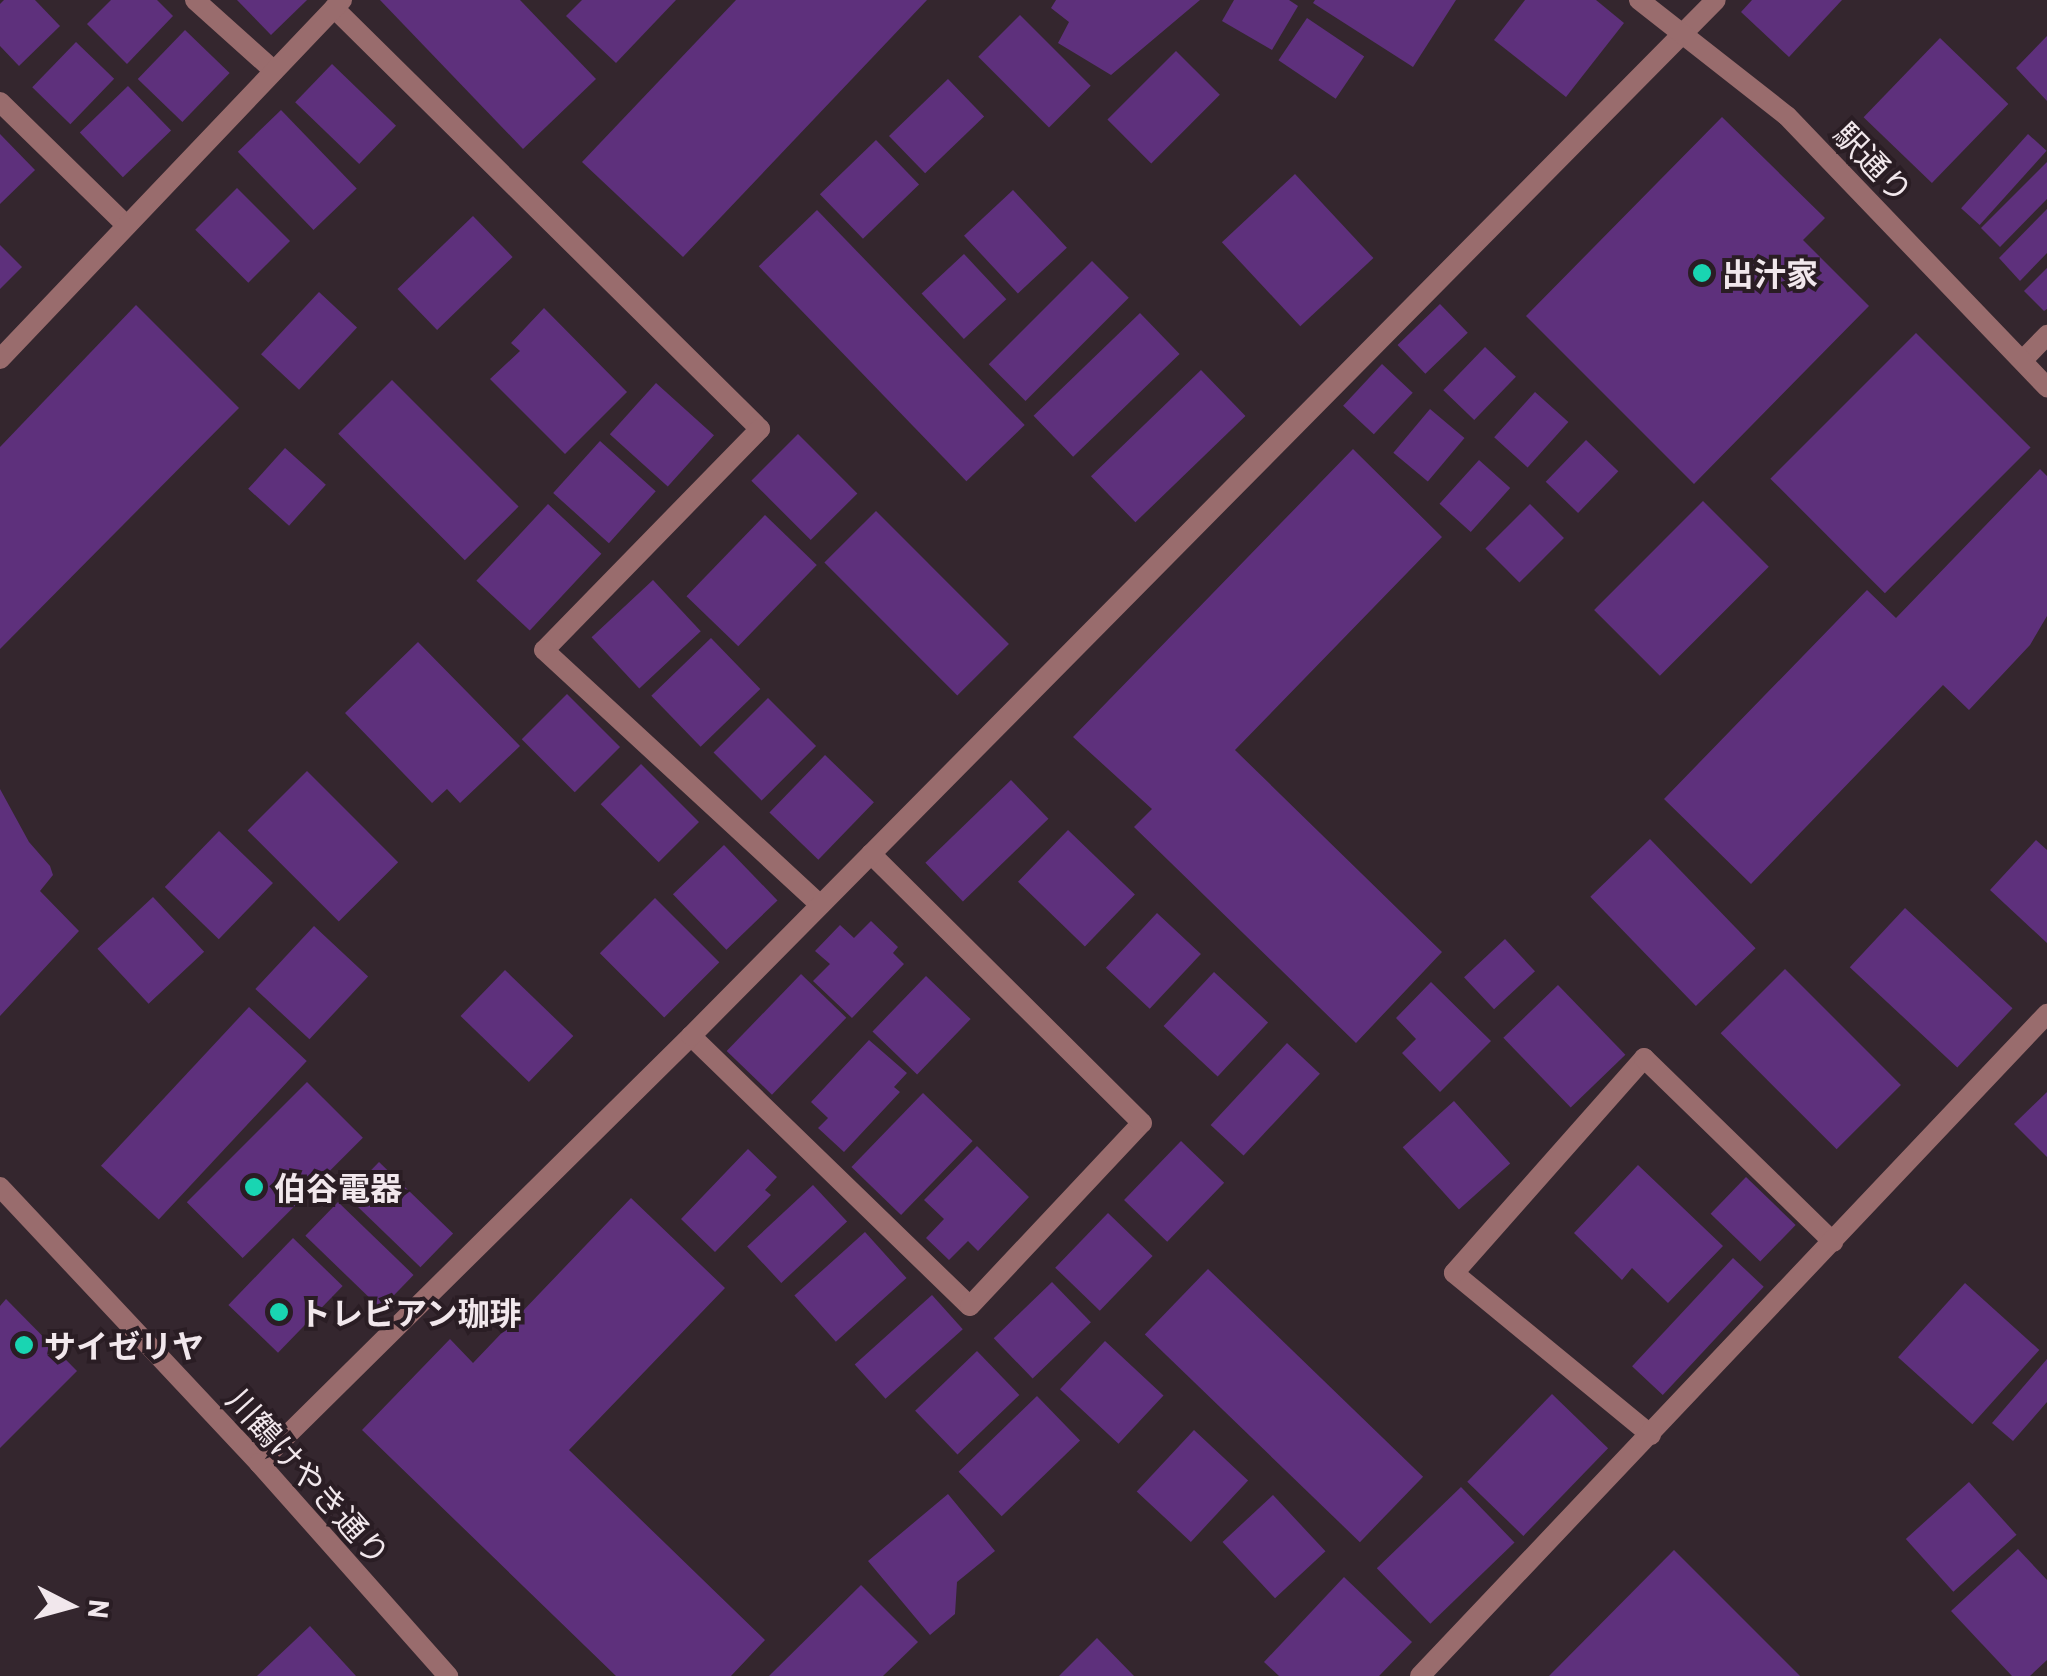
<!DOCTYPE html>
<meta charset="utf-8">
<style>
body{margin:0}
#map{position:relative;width:2047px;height:1676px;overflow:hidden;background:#34262e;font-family:Barlow,"Noto Sans JP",sans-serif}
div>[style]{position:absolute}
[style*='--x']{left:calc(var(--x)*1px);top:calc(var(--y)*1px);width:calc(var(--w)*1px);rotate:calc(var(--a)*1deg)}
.building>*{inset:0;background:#5e307c;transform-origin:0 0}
.minor>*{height:20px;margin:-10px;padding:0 10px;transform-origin:10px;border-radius:10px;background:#996c6d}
.tertiary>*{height:20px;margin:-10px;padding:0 10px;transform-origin:10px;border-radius:10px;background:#996c6d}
.dots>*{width:28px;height:28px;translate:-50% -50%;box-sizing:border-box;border:5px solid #2a1d24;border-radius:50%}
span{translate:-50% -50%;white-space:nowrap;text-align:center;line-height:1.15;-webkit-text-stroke:8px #2a1d24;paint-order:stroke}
.street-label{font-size:32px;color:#f1e7ec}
.poi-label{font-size:32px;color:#f1e7ec;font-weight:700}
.left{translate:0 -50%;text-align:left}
.north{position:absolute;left:20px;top:1556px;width:100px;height:100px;-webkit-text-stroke:8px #2a1d24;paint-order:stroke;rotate:96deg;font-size:28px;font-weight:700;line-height:40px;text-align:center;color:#f1e7ec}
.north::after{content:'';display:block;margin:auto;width:35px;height:45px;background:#f1e7ec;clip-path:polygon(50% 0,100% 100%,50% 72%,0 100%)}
</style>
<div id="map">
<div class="building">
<i style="clip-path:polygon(4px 0,35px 0,60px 26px,19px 66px,0 46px,0 4px)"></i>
<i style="clip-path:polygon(111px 0,157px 0,173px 16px,127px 64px,87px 24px)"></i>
<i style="clip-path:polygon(237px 0,307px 0,271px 35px)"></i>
<i style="clip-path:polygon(380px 0,520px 0,596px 79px,523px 149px)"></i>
<i style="clip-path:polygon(582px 0,676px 0,616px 63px,566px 16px)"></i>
<i style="clip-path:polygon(736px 0,927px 0,683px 257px,582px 162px)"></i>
<i style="clip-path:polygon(1056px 0,1200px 0,1111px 75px,1058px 43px,1069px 22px,1051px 8px)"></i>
<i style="clip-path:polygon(1234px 0,1289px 0,1298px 6px,1272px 50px,1222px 21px)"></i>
<i style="clip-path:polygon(1315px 0,1456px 0,1413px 67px,1313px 3px)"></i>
<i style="clip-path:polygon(1525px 0,1596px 0,1624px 23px,1566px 97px,1494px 40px)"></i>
<i style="clip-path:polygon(1752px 0,1842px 0,1789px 57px,1741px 12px)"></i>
<i style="left:1020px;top:15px;width:100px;height:59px;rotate:45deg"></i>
<i style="left:1307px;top:18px;width:69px;height:51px;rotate:34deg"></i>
<i style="left:185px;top:30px;width:62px;height:68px;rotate:44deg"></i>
<i style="clip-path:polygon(2047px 36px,2047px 101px,2016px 68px)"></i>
<i style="left:1940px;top:38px;width:95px;height:110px;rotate:44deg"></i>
<i style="left:76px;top:42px;width:53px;height:63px;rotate:44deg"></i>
<i style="left:1176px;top:51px;width:62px;height:97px;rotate:45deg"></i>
<i style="left:332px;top:64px;width:89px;height:53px;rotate:44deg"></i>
<i style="left:948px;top:79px;width:52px;height:82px;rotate:46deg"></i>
<i style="left:128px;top:86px;width:62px;height:67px;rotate:46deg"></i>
<i style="left:281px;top:110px;width:109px;height:60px;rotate:46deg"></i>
<i style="clip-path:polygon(1722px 117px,1825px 218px,1803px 240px,1869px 306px,1694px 484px,1526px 316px)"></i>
<i style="clip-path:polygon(0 134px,35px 170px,0 204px)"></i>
<i style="left:2028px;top:134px;width:25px;height:100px;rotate:42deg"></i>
<i style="left:876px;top:140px;width:62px;height:78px;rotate:46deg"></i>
<i style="clip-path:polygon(2047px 162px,2047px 199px,2000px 247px,1981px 228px)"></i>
<i style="left:1295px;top:174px;width:115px;height:100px;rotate:47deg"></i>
<i style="left:237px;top:188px;width:75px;height:59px;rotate:45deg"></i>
<i style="left:1013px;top:190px;width:79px;height:67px;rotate:47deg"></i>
<i style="clip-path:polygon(2047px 209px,2047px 253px,2020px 281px,1999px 258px)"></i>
<i style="left:817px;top:210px;width:299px;height:81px;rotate:46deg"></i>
<i style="left:473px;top:216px;width:57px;height:105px;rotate:46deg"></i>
<i style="clip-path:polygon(0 245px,22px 267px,0 289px)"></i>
<i style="left:964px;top:254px;width:62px;height:58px;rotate:47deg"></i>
<i style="left:1092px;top:261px;width:52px;height:146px;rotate:45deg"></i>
<i style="clip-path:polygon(2047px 268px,2047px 309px,2044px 311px,2024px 291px)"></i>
<i style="left:319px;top:292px;width:52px;height:85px;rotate:43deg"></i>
<i style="left:1440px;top:304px;width:40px;height:59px;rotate:46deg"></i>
<i style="clip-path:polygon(136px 305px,239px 408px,0 649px,0 447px)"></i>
<i style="clip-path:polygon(544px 308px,627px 392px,565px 454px,490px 379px,520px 351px,511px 343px)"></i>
<i style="left:1140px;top:313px;width:57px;height:148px;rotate:46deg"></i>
<i style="left:1916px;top:333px;width:162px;height:206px;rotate:45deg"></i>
<i style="left:1485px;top:347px;width:43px;height:60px;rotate:44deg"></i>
<i style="left:1382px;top:364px;width:42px;height:57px;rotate:43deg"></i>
<i style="left:1201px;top:370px;width:64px;height:153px;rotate:46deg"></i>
<i style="left:392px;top:380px;width:179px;height:76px;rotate:45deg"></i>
<i style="left:656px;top:383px;width:78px;height:69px;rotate:42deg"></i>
<i style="left:1535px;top:392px;width:45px;height:61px;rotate:42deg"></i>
<i style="left:1430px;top:409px;width:45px;height:57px;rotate:40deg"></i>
<i style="left:798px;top:434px;width:84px;height:66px;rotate:45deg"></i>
<i style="left:1586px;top:440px;width:45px;height:58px;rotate:44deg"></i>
<i style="left:600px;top:441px;width:75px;height:70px;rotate:42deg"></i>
<i style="left:285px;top:448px;width:55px;height:55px;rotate:42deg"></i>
<i style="clip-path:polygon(1353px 449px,1442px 537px,1235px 750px,1442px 952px,1356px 1043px,1134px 827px,1152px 809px,1073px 737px)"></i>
<i style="left:1479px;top:460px;width:42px;height:59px;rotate:42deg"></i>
<i style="clip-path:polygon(2040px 469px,2047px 476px,2047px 616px,2030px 645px,1969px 710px,1943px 685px,1751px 884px,1664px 799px,1867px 590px,1896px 618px)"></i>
<i style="left:1703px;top:501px;width:93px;height:154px;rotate:45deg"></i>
<i style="left:548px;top:504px;width:73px;height:105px;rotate:43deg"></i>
<i style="left:1530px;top:504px;width:48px;height:63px;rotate:45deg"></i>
<i style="left:876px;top:511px;width:188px;height:73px;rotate:45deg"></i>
<i style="left:765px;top:515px;width:72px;height:113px;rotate:44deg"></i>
<i style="left:653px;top:580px;width:70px;height:84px;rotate:47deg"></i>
<i style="left:711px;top:638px;width:71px;height:83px;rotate:46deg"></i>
<i style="clip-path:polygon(418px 642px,520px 746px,460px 803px,447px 789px,432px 803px,345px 713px)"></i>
<i style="left:567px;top:694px;width:75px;height:64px;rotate:45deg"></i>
<i style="left:768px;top:698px;width:68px;height:77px;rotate:45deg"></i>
<i style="left:825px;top:755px;width:68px;height:80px;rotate:44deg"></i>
<i style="left:641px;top:764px;width:82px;height:57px;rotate:45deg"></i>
<i style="left:307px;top:771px;width:129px;height:84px;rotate:45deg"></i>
<i style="left:1011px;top:780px;width:54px;height:119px;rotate:46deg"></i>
<i style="clip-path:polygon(0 789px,29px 842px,50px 866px,53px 875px,40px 891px,79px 931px,0 1016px)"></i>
<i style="left:1068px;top:830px;width:93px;height:72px;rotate:44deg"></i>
<i style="left:219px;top:831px;width:75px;height:78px;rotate:44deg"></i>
<i style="left:1650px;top:839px;width:152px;height:83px;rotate:46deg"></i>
<i style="clip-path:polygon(2036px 840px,2047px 850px,2047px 943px,1990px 890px)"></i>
<i style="left:724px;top:845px;width:77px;height:71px;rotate:46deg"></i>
<i style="left:153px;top:897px;width:75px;height:76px;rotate:47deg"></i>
<i style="left:655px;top:898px;width:91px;height:78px;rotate:45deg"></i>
<i style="left:1905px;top:908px;width:147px;height:81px;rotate:43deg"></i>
<i style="left:1157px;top:913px;width:60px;height:75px;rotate:43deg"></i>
<i style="clip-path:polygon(871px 921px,898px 947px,893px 953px,904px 964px,852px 1018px,813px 981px,830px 964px,815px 951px,840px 925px,854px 938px)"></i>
<i style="left:314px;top:926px;width:74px;height:86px;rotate:43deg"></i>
<i style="left:1505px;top:939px;width:44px;height:56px;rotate:47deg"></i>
<i style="left:1785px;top:969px;width:164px;height:91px;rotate:45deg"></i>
<i style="left:505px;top:970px;width:95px;height:64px;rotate:44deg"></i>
<i style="left:1214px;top:972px;width:74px;height:74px;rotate:43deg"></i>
<i style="left:801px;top:974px;width:63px;height:107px;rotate:44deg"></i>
<i style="left:926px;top:976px;width:62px;height:77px;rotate:44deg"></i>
<i style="clip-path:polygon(1431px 982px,1491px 1041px,1440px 1092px,1402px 1053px,1416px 1039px,1396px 1018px)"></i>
<i style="left:1558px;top:985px;width:97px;height:76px;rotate:46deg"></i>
<i style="left:249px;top:1007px;width:79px;height:217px;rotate:43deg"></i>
<i style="clip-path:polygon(869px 1040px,907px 1073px,894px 1087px,900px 1092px,844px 1152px,818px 1128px,828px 1118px,811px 1102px)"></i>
<i style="left:1287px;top:1043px;width:45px;height:112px;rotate:43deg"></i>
<i style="left:307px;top:1082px;width:79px;height:170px;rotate:45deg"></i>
<i style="clip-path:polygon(2047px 1092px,2047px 1157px,2014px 1124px)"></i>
<i style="left:923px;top:1093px;width:69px;height:103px;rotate:44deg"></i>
<i style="left:1454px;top:1101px;width:84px;height:69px;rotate:48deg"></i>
<i style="left:1181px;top:1141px;width:60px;height:82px;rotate:44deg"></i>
<i style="clip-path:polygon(977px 1146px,1029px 1197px,978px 1251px,968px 1241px,949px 1260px,926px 1238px,944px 1219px,924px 1200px)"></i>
<i style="clip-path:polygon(748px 1149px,777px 1177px,765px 1190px,771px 1195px,715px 1252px,681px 1219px)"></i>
<i style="left:379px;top:1162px;width:103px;height:47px;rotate:44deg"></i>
<i style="clip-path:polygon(1638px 1165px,1723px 1246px,1668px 1303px,1632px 1268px,1622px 1280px,1574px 1233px)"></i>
<i style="left:1746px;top:1177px;width:69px;height:51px;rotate:44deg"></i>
<i style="left:813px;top:1185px;width:50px;height:90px;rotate:47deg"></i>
<i style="clip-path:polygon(631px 1198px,725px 1288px,569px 1450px,765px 1640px,731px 1676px,616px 1676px,362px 1430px,450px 1339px,473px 1363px)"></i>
<i style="left:338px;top:1202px;width:105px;height:47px;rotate:44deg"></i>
<i style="left:1108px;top:1213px;width:62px;height:76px;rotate:44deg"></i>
<i style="left:865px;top:1232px;width:62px;height:95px;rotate:48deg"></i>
<i style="left:293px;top:1238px;width:69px;height:93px;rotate:44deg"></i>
<i style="left:1733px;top:1258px;width:42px;height:148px;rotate:43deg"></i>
<i style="left:1208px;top:1269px;width:299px;height:91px;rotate:44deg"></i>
<i style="left:1052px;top:1282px;width:56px;height:81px;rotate:46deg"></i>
<i style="left:1965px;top:1283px;width:100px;height:100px;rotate:42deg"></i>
<i style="left:932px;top:1295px;width:46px;height:104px;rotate:48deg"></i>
<i style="clip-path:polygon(6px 1299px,77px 1371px,0 1448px,0 1306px)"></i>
<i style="left:1105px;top:1341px;width:80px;height:66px;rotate:43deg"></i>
<i style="left:977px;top:1351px;width:61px;height:86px;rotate:46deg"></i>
<i style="clip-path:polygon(2047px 1359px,2047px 1402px,2013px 1441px,1992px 1423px)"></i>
<i style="left:1552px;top:1394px;width:78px;height:122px;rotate:44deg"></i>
<i style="left:1037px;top:1396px;width:62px;height:109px;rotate:46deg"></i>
<i style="left:1194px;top:1430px;width:74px;height:84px;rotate:43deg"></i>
<i style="left:1969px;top:1482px;width:71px;height:85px;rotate:48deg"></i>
<i style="left:1461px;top:1487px;width:77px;height:117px;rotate:46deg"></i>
<i style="clip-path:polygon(948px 1494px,995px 1551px,957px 1582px,955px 1614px,930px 1635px,868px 1561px)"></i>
<i style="left:1273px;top:1495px;width:77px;height:69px;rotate:47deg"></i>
<i style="clip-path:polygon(2018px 1549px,2047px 1580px,2047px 1660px,2030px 1676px,2012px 1676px,1951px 1611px)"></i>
<i style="clip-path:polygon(1674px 1550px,1800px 1676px,1549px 1676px)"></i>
<i style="clip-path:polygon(1344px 1577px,1412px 1642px,1379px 1676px,1279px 1676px,1264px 1662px)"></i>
<i style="clip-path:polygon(861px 1585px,918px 1642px,883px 1676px,769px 1676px)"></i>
<i style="clip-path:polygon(310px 1626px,356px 1676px,257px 1676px)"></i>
<i style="clip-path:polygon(1097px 1638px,1134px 1676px,1059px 1676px)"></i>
</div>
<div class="minor">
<i style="--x:195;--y:0;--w:106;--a:41.9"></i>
<i style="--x:334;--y:8;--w:599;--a:44.66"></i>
<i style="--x:760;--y:429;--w:309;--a:134.3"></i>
<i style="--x:544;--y:650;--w:376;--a:42.7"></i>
<i style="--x:0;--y:102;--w:177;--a:44.3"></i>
<i style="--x:0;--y:359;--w:496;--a:-46.4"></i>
<i style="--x:2023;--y:360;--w:35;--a:-46"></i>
<i style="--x:691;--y:1036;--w:388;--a:44.1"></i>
<i style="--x:970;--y:1306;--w:251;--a:-46.8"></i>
<i style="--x:1142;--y:1123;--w:382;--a:-135.2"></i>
<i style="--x:1651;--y:1435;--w:255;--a:-140.6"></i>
<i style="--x:1454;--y:1273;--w:287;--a:-48.5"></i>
<i style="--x:1644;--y:1058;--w:264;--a:44.2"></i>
<i style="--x:259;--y:1463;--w:607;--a:-44.67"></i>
<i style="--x:691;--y:1036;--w:1457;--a:-45.31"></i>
<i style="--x:1420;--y:1676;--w:912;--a:-46.56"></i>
</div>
<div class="tertiary">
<i style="--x:1639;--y:0;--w:188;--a:38.1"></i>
<i style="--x:1787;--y:116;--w:376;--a:46.2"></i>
<i style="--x:0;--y:1187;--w:378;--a:46.8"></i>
<i style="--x:259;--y:1463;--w:285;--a:48.4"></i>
</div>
<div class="dots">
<i style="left:1702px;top:273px;background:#19d5b2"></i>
<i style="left:254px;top:1187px;background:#19d5b2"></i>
<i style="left:279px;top:1312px;background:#19d5b2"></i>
<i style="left:24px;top:1345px;background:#19d5b2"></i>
</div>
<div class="street-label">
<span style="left:1874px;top:162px;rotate:46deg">駅通り</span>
<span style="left:309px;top:1476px;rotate:48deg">川鶴けやき通り</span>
</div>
<div class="poi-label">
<span class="left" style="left:1722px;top:273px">出汁家</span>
<span class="left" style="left:274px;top:1187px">伯谷電器</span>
<span class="left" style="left:299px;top:1312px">トレビアン珈琲</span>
<span class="left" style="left:44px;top:1345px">サイゼリヤ</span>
</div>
<div class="north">N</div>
</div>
